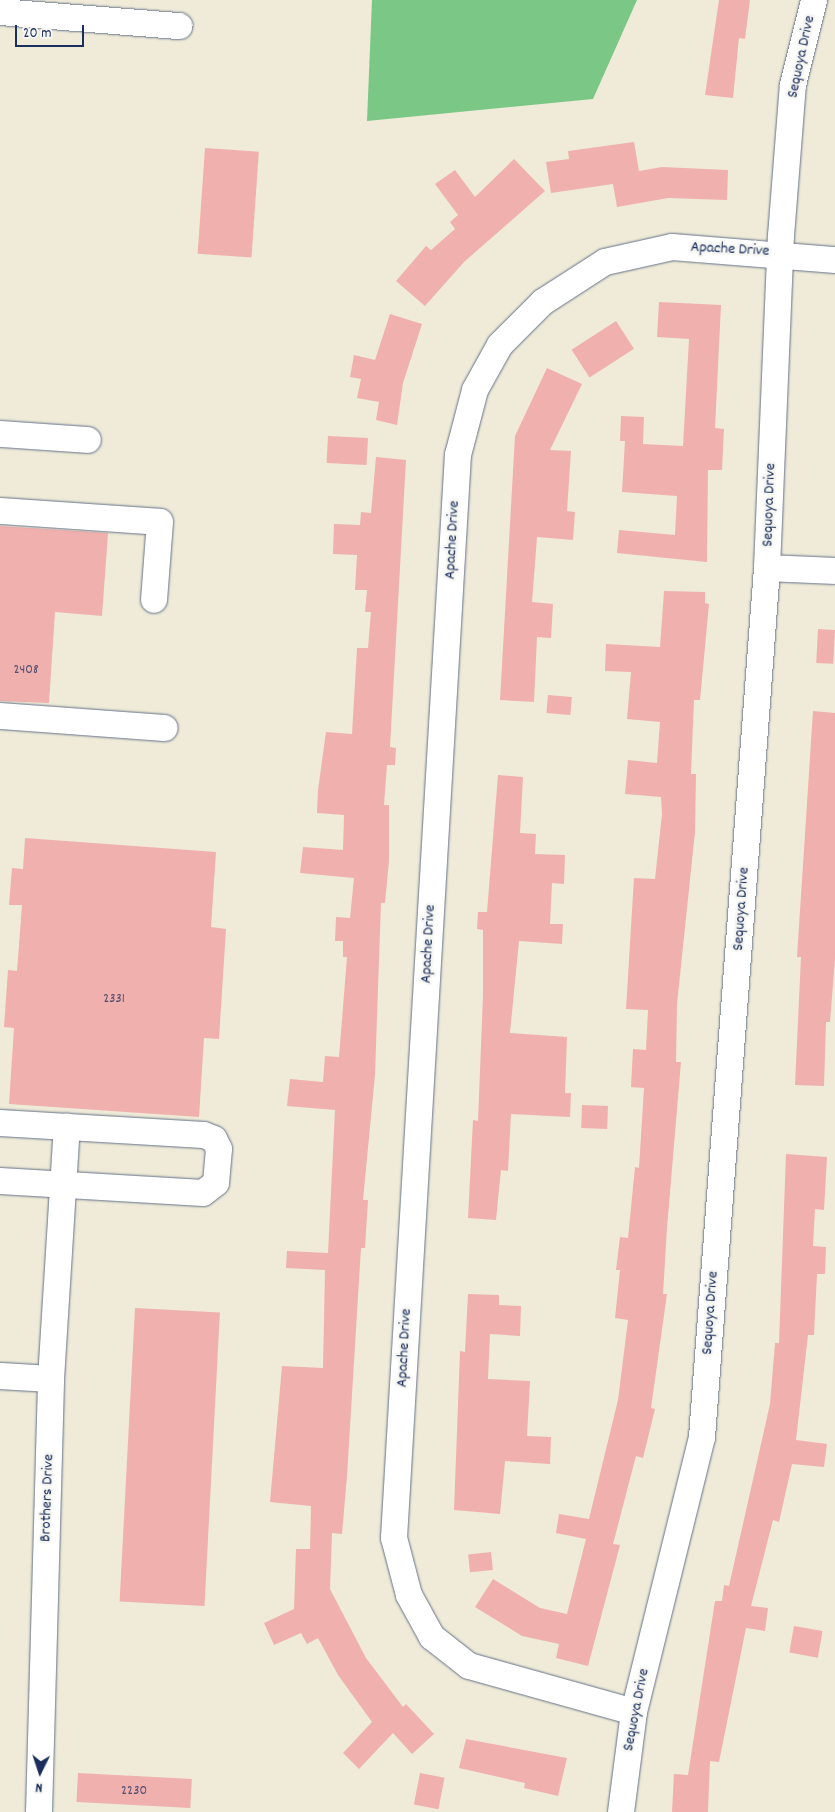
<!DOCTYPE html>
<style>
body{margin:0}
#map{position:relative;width:835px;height:1812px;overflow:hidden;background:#efebd8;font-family:Dekko,sans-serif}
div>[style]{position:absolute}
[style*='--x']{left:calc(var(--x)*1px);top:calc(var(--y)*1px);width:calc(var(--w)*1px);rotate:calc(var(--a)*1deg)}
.green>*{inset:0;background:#7bc786}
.building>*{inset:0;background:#f0b0ae;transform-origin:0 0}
.roads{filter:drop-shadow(0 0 1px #657189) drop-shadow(0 0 1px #657189)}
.minor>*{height:26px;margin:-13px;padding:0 13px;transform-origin:13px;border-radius:13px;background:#fff}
span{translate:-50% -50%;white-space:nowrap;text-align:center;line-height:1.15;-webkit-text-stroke:5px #f6f6f2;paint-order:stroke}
.number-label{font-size:14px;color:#504f72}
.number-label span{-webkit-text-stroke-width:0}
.street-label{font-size:16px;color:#1b2f5e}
.north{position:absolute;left:15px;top:1747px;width:50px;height:50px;-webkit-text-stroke:4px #f6f6f2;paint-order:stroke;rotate:184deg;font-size:14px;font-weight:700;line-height:20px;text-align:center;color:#1b2f5e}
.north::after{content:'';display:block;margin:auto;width:18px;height:22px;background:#1b2f5e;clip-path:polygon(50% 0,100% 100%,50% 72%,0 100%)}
.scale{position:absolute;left:15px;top:25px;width:69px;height:22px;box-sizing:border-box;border:2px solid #1b2f5e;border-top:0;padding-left:6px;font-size:15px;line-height:18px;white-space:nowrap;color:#1b2f5e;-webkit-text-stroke:4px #f6f6f2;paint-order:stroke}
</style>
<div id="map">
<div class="green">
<i style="clip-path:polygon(372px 0,637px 0,593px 99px,367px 121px)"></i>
</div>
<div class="building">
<i style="clip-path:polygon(719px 0,750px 0,745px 39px,739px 38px,733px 98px,705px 95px)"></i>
<i style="clip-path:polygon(634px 142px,639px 171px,662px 167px,728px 170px,727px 200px,668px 198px,617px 207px,613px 184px,551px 193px,546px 162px,569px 159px,568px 151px)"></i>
<i style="left:205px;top:148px;width:54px;height:106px;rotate:4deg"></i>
<i style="clip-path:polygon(514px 159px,545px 191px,464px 262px,425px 306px,396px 281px,426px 246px,431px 250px,455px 229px,450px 222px,458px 215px,435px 184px,455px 170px,475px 197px)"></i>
<i style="clip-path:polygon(659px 302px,721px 305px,715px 428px,724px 429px,722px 470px,708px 470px,707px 562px,617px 553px,619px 530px,675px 535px,677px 496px,622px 492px,625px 441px,620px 441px,621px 416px,644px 417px,643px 444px,683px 446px,689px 339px,657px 337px)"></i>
<i style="clip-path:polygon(390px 314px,422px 324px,403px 383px,397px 425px,376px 420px,379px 402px,357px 398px,361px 379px,350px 377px,354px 355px,375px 360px)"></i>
<i style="left:616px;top:321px;width:33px;height:53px;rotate:57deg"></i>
<i style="clip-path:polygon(547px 368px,582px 384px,550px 450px,571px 451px,567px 511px,575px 512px,573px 540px,537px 537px,532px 602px,553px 604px,551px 638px,537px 637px,534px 702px,500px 700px,515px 436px)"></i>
<i style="left:328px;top:436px;width:40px;height:27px;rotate:3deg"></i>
<i style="clip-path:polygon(376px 457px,406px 460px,390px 747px,396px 748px,395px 765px,387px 765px,384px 805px,389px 805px,389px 861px,385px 903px,381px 903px,375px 1075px,363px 1200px,368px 1200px,365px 1248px,361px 1248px,347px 1476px,342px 1534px,332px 1533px,330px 1589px,366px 1658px,403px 1707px,406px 1704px,434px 1734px,412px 1754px,393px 1733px,359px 1769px,343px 1753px,372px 1722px,338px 1675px,318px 1638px,307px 1644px,301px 1633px,274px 1645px,264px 1623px,294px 1609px,296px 1549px,310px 1549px,311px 1506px,270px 1502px,282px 1366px,323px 1368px,325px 1270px,286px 1268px,287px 1251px,328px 1253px,335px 1110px,287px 1106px,290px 1079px,323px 1082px,325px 1056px,339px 1057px,347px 957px,343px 957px,343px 941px,335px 941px,336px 917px,350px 918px,354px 878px,300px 873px,303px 847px,343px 850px,344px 815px,317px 813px,318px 790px,326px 732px,352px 734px,357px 648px,368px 648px,371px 612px,365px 612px,367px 590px,355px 590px,357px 555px,333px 554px,334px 524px,360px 525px,361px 512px,371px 513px)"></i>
<i style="clip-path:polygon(0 526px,108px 533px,102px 616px,55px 612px,49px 703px,0 701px)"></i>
<i style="clip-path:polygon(664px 591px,705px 592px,705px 603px,709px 604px,700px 700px,694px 700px,691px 774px,696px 774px,695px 832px,677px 1004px,676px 1062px,681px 1062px,667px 1228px,663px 1294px,667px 1294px,651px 1408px,655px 1409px,643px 1458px,636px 1456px,613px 1544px,620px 1545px,588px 1666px,556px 1658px,559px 1644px,522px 1636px,475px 1607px,493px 1579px,540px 1608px,567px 1614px,586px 1539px,556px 1533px,559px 1514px,589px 1519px,618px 1400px,628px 1320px,615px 1318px,620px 1270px,616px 1270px,620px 1237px,628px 1238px,635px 1167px,639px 1168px,644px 1088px,631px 1087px,633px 1049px,646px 1050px,648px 1010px,626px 1009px,634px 878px,655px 879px,662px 814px,661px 797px,625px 794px,628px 760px,657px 763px,660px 722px,627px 719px,631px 672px,605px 671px,606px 644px,660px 647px)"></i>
<i style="left:818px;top:629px;width:17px;height:34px;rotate:3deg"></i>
<i style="left:548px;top:695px;width:24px;height:18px;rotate:5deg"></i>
<i style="clip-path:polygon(813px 711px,835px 713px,835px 959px,830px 1022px,826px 1022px,824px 1086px,795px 1085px,801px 957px,797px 957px)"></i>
<i style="clip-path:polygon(498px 775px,523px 777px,520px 833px,536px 834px,535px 854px,565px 855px,564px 884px,552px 883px,550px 924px,563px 924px,562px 944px,519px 941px,510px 1033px,567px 1037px,565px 1093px,571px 1093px,570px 1117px,511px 1114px,508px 1171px,501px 1170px,496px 1220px,468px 1218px,473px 1120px,478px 1121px,483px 996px,483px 930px,477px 929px,478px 912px,487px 912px)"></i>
<i style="clip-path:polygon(25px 838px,216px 852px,211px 927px,226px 929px,219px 1039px,204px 1038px,199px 1117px,9px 1104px,14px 1028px,4px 1027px,8px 970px,17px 971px,22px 905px,9px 905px,12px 868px,23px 869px)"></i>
<i style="left:582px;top:1105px;width:26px;height:23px;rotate:2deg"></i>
<i style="clip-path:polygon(786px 1154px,827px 1157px,824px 1210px,815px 1209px,813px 1246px,826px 1247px,825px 1274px,817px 1274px,814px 1335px,808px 1335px,796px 1440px,827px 1444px,824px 1467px,792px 1464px,779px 1522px,773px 1520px,751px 1606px,768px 1608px,765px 1631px,746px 1628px,719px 1762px,710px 1761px,708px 1812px,672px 1812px,674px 1774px,688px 1775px,715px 1601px,722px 1601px,724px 1585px,729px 1586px,770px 1404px,775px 1343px,779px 1343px)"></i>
<i style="clip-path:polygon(468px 1294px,499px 1295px,499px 1305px,521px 1306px,520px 1336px,490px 1334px,488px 1379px,530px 1381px,527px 1436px,551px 1437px,550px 1464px,505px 1461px,500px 1514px,454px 1510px,460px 1351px,465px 1352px)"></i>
<i style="left:135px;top:1308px;width:85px;height:294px;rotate:3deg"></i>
<i style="left:491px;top:1552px;width:18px;height:23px;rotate:84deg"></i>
<i style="left:794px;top:1626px;width:29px;height:27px;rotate:10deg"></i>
<i style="clip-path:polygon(466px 1739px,567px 1758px,558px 1796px,524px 1788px,525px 1783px,459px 1768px)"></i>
<i style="left:78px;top:1773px;width:114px;height:29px;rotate:3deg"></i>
<i style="left:420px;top:1773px;width:25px;height:32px;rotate:11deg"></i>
</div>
<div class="roads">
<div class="minor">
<i style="--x:0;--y:12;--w:180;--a:4.5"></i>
<i style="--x:0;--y:434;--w:88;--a:3.9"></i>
<i style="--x:0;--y:511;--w:160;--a:3.9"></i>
<i style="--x:160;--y:522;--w:78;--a:94.4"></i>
<i style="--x:767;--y:568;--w:68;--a:2.5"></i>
<i style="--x:0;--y:716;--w:165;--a:4.2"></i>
<i style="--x:0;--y:1123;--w:204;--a:3.4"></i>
<i style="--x:204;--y:1135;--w:11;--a:22"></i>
<i style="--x:214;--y:1139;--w:11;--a:63"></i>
<i style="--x:219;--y:1149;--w:34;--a:95"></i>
<i style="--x:216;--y:1183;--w:16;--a:142"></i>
<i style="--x:203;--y:1193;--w:203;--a:-176.6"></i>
<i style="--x:0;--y:1376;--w:51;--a:3.4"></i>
<i style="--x:634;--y:1712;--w:171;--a:-164.4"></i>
<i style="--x:469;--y:1666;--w:47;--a:-141.9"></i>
<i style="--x:432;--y:1637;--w:48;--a:-118.7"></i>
<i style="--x:409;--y:1595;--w:59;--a:-104.7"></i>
<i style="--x:394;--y:1538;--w:1085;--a:-86.62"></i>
<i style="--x:458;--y:455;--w:67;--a:-75.3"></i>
<i style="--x:475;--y:390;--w:51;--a:-60.9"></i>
<i style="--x:500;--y:345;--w:61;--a:-45"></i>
<i style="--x:543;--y:302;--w:74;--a:-32.8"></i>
<i style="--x:605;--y:262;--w:69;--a:-12.6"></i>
<i style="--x:672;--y:247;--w:164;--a:4.6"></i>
<i style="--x:39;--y:1812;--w:433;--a:-88.4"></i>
<i style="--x:51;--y:1379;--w:253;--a:-86.4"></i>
<i style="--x:621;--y:1812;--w:101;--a:-82.6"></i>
<i style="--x:634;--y:1712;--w:283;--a:-76.1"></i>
<i style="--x:702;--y:1437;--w:871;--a:-85.72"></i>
<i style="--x:767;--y:568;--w:332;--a:-87.6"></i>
<i style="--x:781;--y:236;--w:151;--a:-85.5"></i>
<i style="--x:793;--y:85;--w:88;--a:-76.1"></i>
</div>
</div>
<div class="number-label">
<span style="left:26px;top:670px">2408</span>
<span style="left:114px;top:999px">2331</span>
<span style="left:134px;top:1791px">2230</span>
</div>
<div class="street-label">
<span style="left:802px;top:57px;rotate:-78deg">Sequoya Drive</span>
<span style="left:730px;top:250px;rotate:3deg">Apache Drive</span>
<span style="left:770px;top:505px;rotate:-88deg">Sequoya Drive</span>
<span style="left:453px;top:540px;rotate:-87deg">Apache Drive</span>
<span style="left:742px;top:909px;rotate:-86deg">Sequoya Drive</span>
<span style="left:429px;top:944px;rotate:-87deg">Apache Drive</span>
<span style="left:711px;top:1313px;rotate:-86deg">Sequoya Drive</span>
<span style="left:405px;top:1348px;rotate:-87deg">Apache Drive</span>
<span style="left:48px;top:1498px;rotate:-88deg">Brothers Drive</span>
<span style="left:637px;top:1710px;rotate:-79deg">Sequoya Drive</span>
</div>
<div class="north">N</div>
<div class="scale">20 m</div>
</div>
